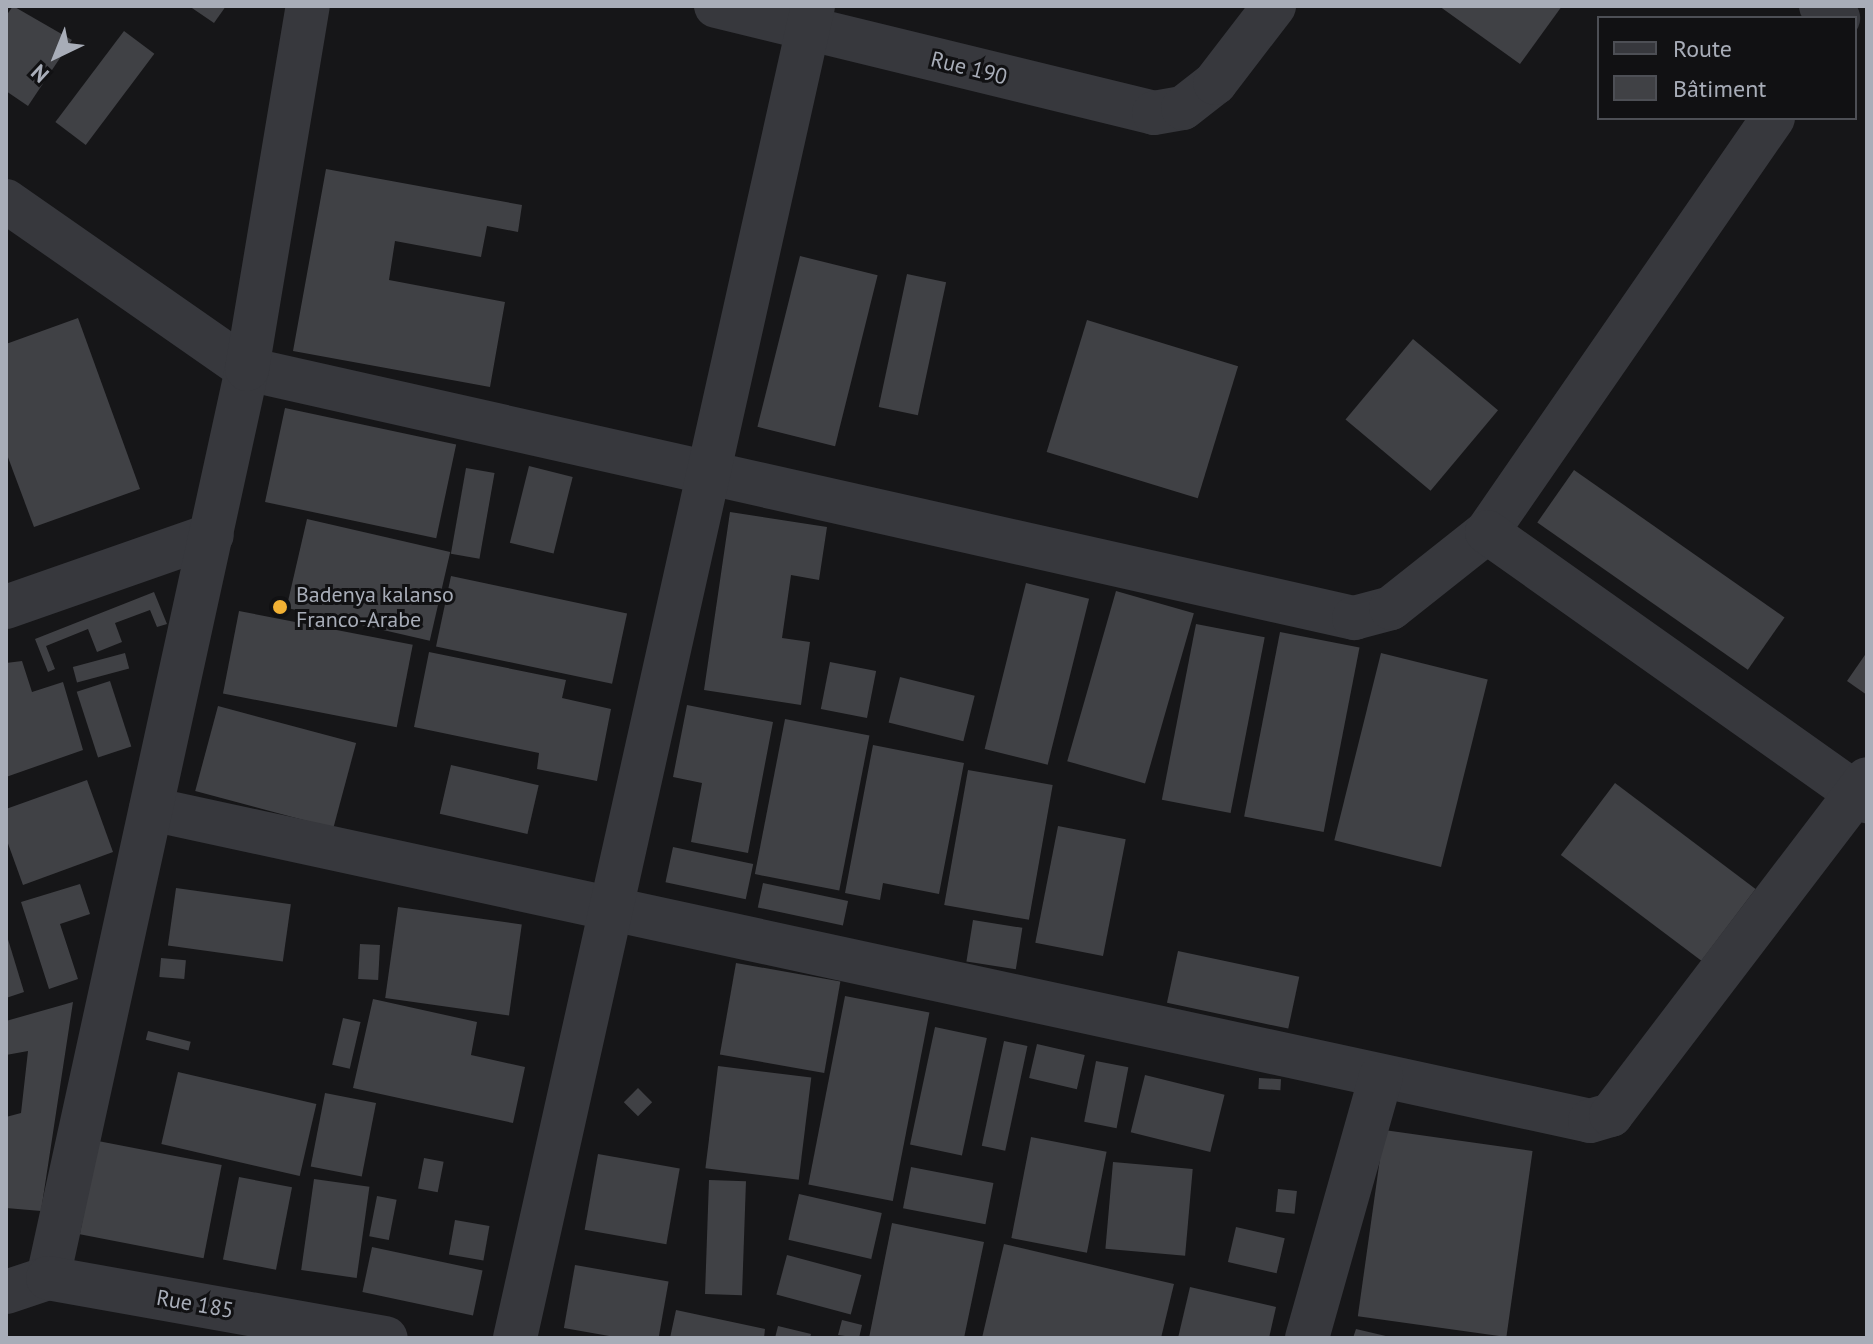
<!DOCTYPE html>
<meta charset="utf-8">
<style>
body{margin:0}
#map{position:relative;width:1873px;height:1344px;overflow:hidden;background:#161618;font-family:"PT Sans",sans-serif}
div>[style]{position:absolute}
[style*='--x']{left:calc(var(--x)*1px);top:calc(var(--y)*1px);width:calc(var(--w)*1px);rotate:calc(var(--a)*1deg)}
.building>*{inset:0;background:#404145;transform-origin:0 0}
.minor>*{height:44px;margin:-22px;padding:0 22px;transform-origin:22px;border-radius:22px;background:#37383d}
.dots>*{width:22px;height:22px;translate:-50% -50%;box-sizing:border-box;border:4px solid #111113;border-radius:50%}
span{translate:-50% -50%;white-space:nowrap;text-align:center;line-height:1.15;-webkit-text-stroke:6px #111113;paint-order:stroke}
.street-label{font-size:22px;color:#a8adb8}
.poi-label{font-size:22px;color:#a8adb8}
.left{translate:0 -50%;text-align:left}
.frame{position:absolute;inset:0;border:8px solid #a8adb8;pointer-events:none}
.legend{position:absolute;left:1597px;top:16px;width:260px;height:104px;box-sizing:border-box;background:#111113;border:2px solid #4d4f55;margin:0;padding:10px 14px;list-style:none;font-size:24px;color:#a8adb8}
.legend li{display:flex;align-items:center;gap:16px;height:40px}
.legend b{width:40px;border:2px solid #4d4f55}
.north{position:absolute;left:16px;top:16px;width:80px;height:80px;-webkit-text-stroke:6px #111113;paint-order:stroke;rotate:223deg;font-size:22px;font-weight:700;line-height:32px;text-align:center;color:#a8adb8}
.north::after{content:'';display:block;margin:auto;width:28px;height:36px;background:#a8adb8;clip-path:polygon(50% 0,100% 100%,50% 72%,0 100%)}
</style>
<div id="map">
<div class="building">
<i style="clip-path:polygon(13px 6px,72px 40px,28px 106px,6px 91px,6px 16px)"></i>
<i style="clip-path:polygon(189px 6px,226px 6px,214px 23px)"></i>
<i style="clip-path:polygon(1439px 6px,1562px 6px,1520px 64px)"></i>
<i style="left:124px;top:31px;width:38px;height:114px;rotate:37deg"></i>
<i style="clip-path:polygon(326px 169px,522px 205px,518px 232px,487px 226px,481px 257px,395px 241px,389px 280px,505px 302px,490px 387px,293px 351px)"></i>
<i style="left:800px;top:256px;width:80px;height:176px;rotate:14deg"></i>
<i style="left:907px;top:274px;width:40px;height:136px;rotate:12deg"></i>
<i style="clip-path:polygon(78px 318px,140px 489px,34px 527px,6px 452px,6px 344px)"></i>
<i style="left:1087px;top:320px;width:158px;height:138px;rotate:17deg"></i>
<i style="left:1413px;top:339px;width:111px;height:105px;rotate:40deg"></i>
<i style="left:285px;top:408px;width:175px;height:96px;rotate:12deg"></i>
<i style="left:529px;top:466px;width:45px;height:79px;rotate:14deg"></i>
<i style="left:466px;top:468px;width:29px;height:87px;rotate:10deg"></i>
<i style="left:1574px;top:470px;width:257px;height:64px;rotate:35deg"></i>
<i style="clip-path:polygon(730px 512px,827px 527px,819px 580px,791px 575px,782px 638px,810px 642px,801px 705px,704px 690px)"></i>
<i style="left:307px;top:519px;width:147px;height:91px;rotate:13deg"></i>
<i style="left:451px;top:576px;width:180px;height:72px;rotate:12deg"></i>
<i style="left:1026px;top:583px;width:65px;height:171px;rotate:14deg"></i>
<i style="left:1116px;top:591px;width:81px;height:177px;rotate:16deg"></i>
<i style="clip-path:polygon(154px 592px,167px 624px,157px 627px,150px 610px,115px 623px,122px 642px,97px 652px,88px 629px,46px 646px,55px 669px,48px 672px,35px 639px)"></i>
<i style="left:239px;top:611px;width:177px;height:84px;rotate:11deg"></i>
<i style="left:1196px;top:624px;width:70px;height:179px;rotate:11deg"></i>
<i style="left:1280px;top:632px;width:81px;height:188px;rotate:11deg"></i>
<i style="clip-path:polygon(429px 652px,566px 680px,562px 698px,611px 709px,597px 781px,537px 769px,539px 753px,414px 727px)"></i>
<i style="clip-path:polygon(1867px 652px,1867px 695px,1847px 681px)"></i>
<i style="left:125px;top:653px;width:16px;height:54px;rotate:75deg"></i>
<i style="left:1381px;top:653px;width:110px;height:193px;rotate:14deg"></i>
<i style="clip-path:polygon(22px 661px,32px 692px,63px 682px,83px 750px,6px 777px,6px 663px)"></i>
<i style="left:830px;top:662px;width:47px;height:48px;rotate:11deg"></i>
<i style="left:900px;top:677px;width:77px;height:47px;rotate:14deg"></i>
<i style="left:110px;top:681px;width:69px;height:35px;rotate:72deg"></i>
<i style="clip-path:polygon(687px 705px,773px 722px,748px 853px,691px 842px,702px 783px,673px 777px)"></i>
<i style="left:218px;top:706px;width:143px;height:88px;rotate:15deg"></i>
<i style="left:785px;top:719px;width:86px;height:158px;rotate:11deg"></i>
<i style="clip-path:polygon(873px 745px,964px 763px,939px 894px,883px 883px,880px 900px,845px 893px)"></i>
<i style="left:451px;top:765px;width:90px;height:50px;rotate:13deg"></i>
<i style="left:968px;top:770px;width:86px;height:137px;rotate:10deg"></i>
<i style="clip-path:polygon(87px 780px,113px 852px,23px 885px,6px 838px,6px 809px)"></i>
<i style="left:1615px;top:783px;width:176px;height:90px;rotate:37deg"></i>
<i style="left:1058px;top:826px;width:69px;height:119px;rotate:11deg"></i>
<i style="left:673px;top:847px;width:82px;height:36px;rotate:12deg"></i>
<i style="left:763px;top:883px;width:87px;height:25px;rotate:12deg"></i>
<i style="clip-path:polygon(80px 884px,90px 914px,60px 924px,78px 979px,49px 989px,21px 902px)"></i>
<i style="left:176px;top:888px;width:116px;height:58px;rotate:8deg"></i>
<i style="left:398px;top:907px;width:125px;height:92px;rotate:8deg"></i>
<i style="left:973px;top:920px;width:50px;height:42px;rotate:9deg"></i>
<i style="clip-path:polygon(7px 936px,24px 992px,6px 998px,6px 937px)"></i>
<i style="left:360px;top:944px;width:20px;height:35px;rotate:3deg"></i>
<i style="left:1178px;top:951px;width:124px;height:53px;rotate:12deg"></i>
<i style="left:161px;top:958px;width:25px;height:19px;rotate:5deg"></i>
<i style="left:736px;top:963px;width:106px;height:93px;rotate:10deg"></i>
<i style="left:845px;top:996px;width:86px;height:192px;rotate:11deg"></i>
<i style="clip-path:polygon(373px 999px,477px 1022px,471px 1055px,525px 1067px,513px 1123px,353px 1088px)"></i>
<i style="clip-path:polygon(73px 1002px,41px 1211px,6px 1208px,6px 1117px,21px 1113px,28px 1051px,6px 1055px,6px 1021px)"></i>
<i style="left:343px;top:1018px;width:18px;height:48px;rotate:13deg"></i>
<i style="left:935px;top:1027px;width:53px;height:120px;rotate:12deg"></i>
<i style="left:148px;top:1031px;width:44px;height:9px;rotate:14deg"></i>
<i style="left:1004px;top:1041px;width:24px;height:107px;rotate:12deg"></i>
<i style="left:1037px;top:1044px;width:49px;height:35px;rotate:13deg"></i>
<i style="left:1096px;top:1061px;width:33px;height:62px;rotate:11deg"></i>
<i style="left:718px;top:1066px;width:94px;height:103px;rotate:7deg"></i>
<i style="left:178px;top:1072px;width:142px;height:74px;rotate:13deg"></i>
<i style="left:1145px;top:1075px;width:82px;height:59px;rotate:14deg"></i>
<i style="left:1259px;top:1078px;width:22px;height:11px;rotate:3deg"></i>
<i style="left:638px;top:1088px;width:20px;height:20px;rotate:45deg"></i>
<i style="left:325px;top:1093px;width:52px;height:75px;rotate:11deg"></i>
<i style="left:1384px;top:1130px;width:150px;height:188px;rotate:8deg"></i>
<i style="left:1031px;top:1137px;width:77px;height:103px;rotate:11deg"></i>
<i style="left:98px;top:1141px;width:126px;height:95px;rotate:11deg"></i>
<i style="left:598px;top:1154px;width:83px;height:77px;rotate:10deg"></i>
<i style="left:424px;top:1158px;width:20px;height:31px;rotate:11deg"></i>
<i style="left:1113px;top:1162px;width:80px;height:87px;rotate:5deg"></i>
<i style="left:911px;top:1167px;width:84px;height:42px;rotate:11deg"></i>
<i style="left:239px;top:1177px;width:54px;height:84px;rotate:11deg"></i>
<i style="left:314px;top:1179px;width:56px;height:92px;rotate:8deg"></i>
<i style="left:709px;top:1180px;width:37px;height:114px;rotate:2deg"></i>
<i style="left:1278px;top:1189px;width:19px;height:23px;rotate:6deg"></i>
<i style="left:799px;top:1194px;width:85px;height:47px;rotate:13deg"></i>
<i style="left:377px;top:1196px;width:20px;height:41px;rotate:11deg"></i>
<i style="left:455px;top:1220px;width:35px;height:35px;rotate:10deg"></i>
<i style="clip-path:polygon(892px 1223px,984px 1242px,964px 1338px,869px 1338px)"></i>
<i style="left:1236px;top:1227px;width:50px;height:36px;rotate:13deg"></i>
<i style="clip-path:polygon(1004px 1244px,1174px 1284px,1161px 1338px,982px 1338px)"></i>
<i style="left:372px;top:1247px;width:113px;height:46px;rotate:12deg"></i>
<i style="left:787px;top:1255px;width:77px;height:41px;rotate:15deg"></i>
<i style="left:575px;top:1265px;width:95px;height:64px;rotate:10deg"></i>
<i style="clip-path:polygon(1190px 1287px,1276px 1307px,1269px 1338px,1178px 1338px)"></i>
<i style="clip-path:polygon(676px 1310px,765px 1329px,764px 1338px,670px 1338px)"></i>
<i style="clip-path:polygon(842px 1320px,862px 1325px,859px 1338px,838px 1335px)"></i>
<i style="clip-path:polygon(778px 1326px,811px 1334px,810px 1338px,775px 1338px)"></i>
<i style="clip-path:polygon(1356px 1329px,1390px 1337px,1390px 1338px,1353px 1338px)"></i>
</div>
<div class="minor">
<i style="--x:716;--y:6;--w:451;--a:13.7"></i>
<i style="--x:1154;--y:113;--w:29;--a:-10"></i>
<i style="--x:1183;--y:108;--w:41;--a:-38"></i>
<i style="--x:1215;--y:83;--w:97;--a:-52.5"></i>
<i style="--x:1821;--y:6;--w:21;--a:35"></i>
<i style="--x:6;--y:201;--w:294;--a:34.9"></i>
<i style="--x:247;--y:369;--w:1135;--a:12.68"></i>
<i style="--x:1354;--y:618;--w:38;--a:-15"></i>
<i style="--x:1391;--y:608;--w:122;--a:-38.4"></i>
<i style="--x:1487;--y:532;--w:503;--a:-55.36"></i>
<i style="--x:1487;--y:532;--w:466;--a:35.3"></i>
<i style="--x:6;--y:607;--w:218;--a:-19.3"></i>
<i style="--x:151;--y:809;--w:1472;--a:12.23"></i>
<i style="--x:1590;--y:1121;--w:22;--a:-16"></i>
<i style="--x:1611;--y:1115;--w:422;--a:-52.7"></i>
<i style="--x:48;--y:1278;--w:931;--a:-77.65"></i>
<i style="--x:247;--y:369;--w:368;--a:-80.5"></i>
<i style="--x:6;--y:1292;--w:44;--a:-18.4"></i>
<i style="--x:48;--y:1278;--w:343;--a:10.1"></i>
<i style="--x:515;--y:1338;--w:1365;--a:-77.39"></i>
<i style="--x:1307;--y:1338;--w:272;--a:-74.2"></i>
</div>
<div class="dots">
<i style="left:280px;top:607px;background:#f2b134"></i>
</div>
<div class="street-label">
<span style="left:969px;top:68px;rotate:14deg">Rue 190</span>
<span style="left:195px;top:1304px;rotate:10deg">Rue 185</span>
</div>
<div class="poi-label">
<span class="left" style="left:296px;top:607px">Badenya kalanso<br>Franco-Arabe</span>
</div>
<div class="frame"></div>
<ul class="legend">
<li><b style="height:10px;background:#37383d"></b>Route</li>
<li><b style="height:22px;background:#404145"></b>Bâtiment</li>
</ul>
<div class="north">N</div>
</div>
